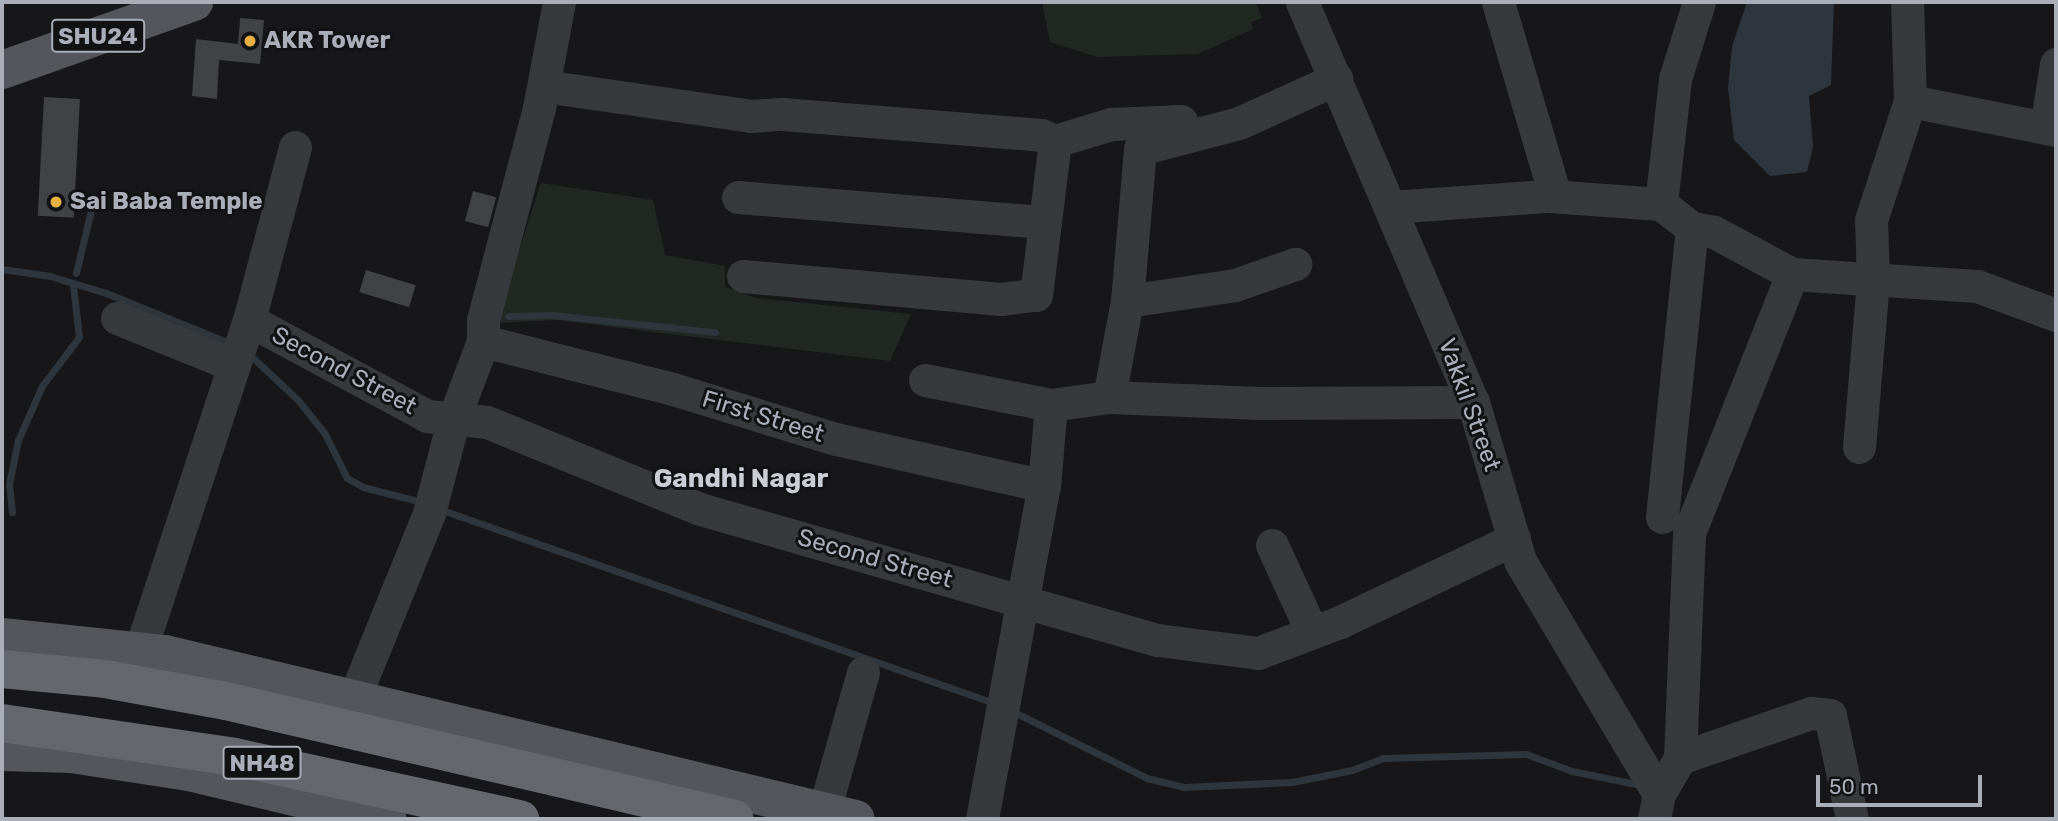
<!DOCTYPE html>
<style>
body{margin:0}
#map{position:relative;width:2058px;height:821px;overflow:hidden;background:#171719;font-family:Rubik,sans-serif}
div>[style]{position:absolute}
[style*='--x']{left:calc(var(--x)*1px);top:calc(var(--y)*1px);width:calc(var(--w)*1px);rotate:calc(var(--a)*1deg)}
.green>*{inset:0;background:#212822}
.water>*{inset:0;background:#2e353c}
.stream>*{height:7px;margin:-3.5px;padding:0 3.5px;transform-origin:3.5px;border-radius:3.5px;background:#2e353c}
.building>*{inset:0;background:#414245;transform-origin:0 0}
.minor>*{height:33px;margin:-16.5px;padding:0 16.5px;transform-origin:16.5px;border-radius:16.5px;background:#38393d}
.major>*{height:38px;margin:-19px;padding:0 19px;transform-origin:19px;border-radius:19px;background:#54565c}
.highway>*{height:38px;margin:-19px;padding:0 19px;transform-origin:19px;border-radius:19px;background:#64676e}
.dots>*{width:19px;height:19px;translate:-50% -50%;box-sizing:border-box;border:4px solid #121214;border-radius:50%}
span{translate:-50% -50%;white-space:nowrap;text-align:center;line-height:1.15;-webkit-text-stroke:6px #121214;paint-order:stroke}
.shield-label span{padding:2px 5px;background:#121214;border:2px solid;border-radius:5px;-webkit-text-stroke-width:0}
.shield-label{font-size:23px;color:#aaaeb8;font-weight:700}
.poi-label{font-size:24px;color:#aaaeb8;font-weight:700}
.left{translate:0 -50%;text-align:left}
.street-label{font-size:24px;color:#aaaeb8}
.neighbourhood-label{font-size:26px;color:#cacdd4;font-weight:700}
.frame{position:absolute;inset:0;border:4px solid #aaaeb8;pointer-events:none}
.scale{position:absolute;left:1816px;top:775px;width:166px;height:32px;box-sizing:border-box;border:4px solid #aaaeb8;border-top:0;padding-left:9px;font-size:21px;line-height:24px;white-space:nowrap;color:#aaaeb8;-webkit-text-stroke:5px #121214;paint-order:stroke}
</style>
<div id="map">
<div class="green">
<i style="clip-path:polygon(1042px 2px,1256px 2px,1262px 18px,1251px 22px,1253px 29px,1198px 54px,1098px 57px,1050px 42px)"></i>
<i style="clip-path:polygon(541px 183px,653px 200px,665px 255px,725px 266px,725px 287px,756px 298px,911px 314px,890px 361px,557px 320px,496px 323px)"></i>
</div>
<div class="water">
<i style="clip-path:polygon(1747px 2px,1834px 2px,1831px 85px,1809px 96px,1813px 147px,1807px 172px,1770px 176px,1734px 140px,1728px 88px,1732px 46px)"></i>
</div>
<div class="stream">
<i style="--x:2;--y:269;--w:49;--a:8.3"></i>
<i style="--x:50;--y:276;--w:59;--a:16.9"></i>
<i style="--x:106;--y:293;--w:128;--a:22"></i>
<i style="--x:76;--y:273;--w:65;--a:-76.6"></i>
<i style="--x:508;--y:316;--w:44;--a:-1.3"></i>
<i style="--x:552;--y:315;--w:164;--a:6"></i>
<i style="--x:250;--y:355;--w:66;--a:43.2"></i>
<i style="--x:298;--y:400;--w:43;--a:51.5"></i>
<i style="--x:325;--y:434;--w:49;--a:63.4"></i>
<i style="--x:347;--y:478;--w:18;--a:29"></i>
<i style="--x:363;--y:487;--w:61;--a:14.3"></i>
<i style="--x:439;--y:509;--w:588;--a:19.27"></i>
<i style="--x:12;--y:512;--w:28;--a:-96"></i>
<i style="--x:9;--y:484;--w:45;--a:-78.4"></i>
<i style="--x:18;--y:440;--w:59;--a:-66"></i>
<i style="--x:42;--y:386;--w:61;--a:-52.9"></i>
<i style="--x:79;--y:337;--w:52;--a:-96.6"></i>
<i style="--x:1010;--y:710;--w:153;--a:26.4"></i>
<i style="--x:1147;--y:778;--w:38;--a:14"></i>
<i style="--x:1184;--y:787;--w:108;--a:-2.7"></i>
<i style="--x:1292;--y:782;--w:61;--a:-11.3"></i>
<i style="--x:1352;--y:770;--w:34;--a:-21"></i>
<i style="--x:1384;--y:758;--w:142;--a:-1.6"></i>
<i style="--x:1526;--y:754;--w:49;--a:20.3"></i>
<i style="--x:1572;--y:771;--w:70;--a:11.5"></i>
</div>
<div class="building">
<i style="clip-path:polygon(240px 18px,264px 20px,260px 64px,219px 60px,217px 99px,192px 96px,196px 39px,238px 44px)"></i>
<i style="left:44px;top:97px;width:36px;height:119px;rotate:3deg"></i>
<i style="left:473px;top:191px;width:24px;height:31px;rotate:15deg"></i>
<i style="left:366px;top:270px;width:52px;height:23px;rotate:17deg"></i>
</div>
<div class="minor">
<i style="--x:1302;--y:2;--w:435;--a:66.9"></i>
<i style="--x:1473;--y:402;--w:166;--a:73.5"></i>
<i style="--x:1520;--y:561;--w:271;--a:59.2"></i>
<i style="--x:1498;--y:2;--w:202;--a:73.6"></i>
<i style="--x:544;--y:86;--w:209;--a:8.2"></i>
<i style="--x:751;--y:116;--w:31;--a:-4"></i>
<i style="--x:782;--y:114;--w:260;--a:4.6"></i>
<i style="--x:1041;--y:135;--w:15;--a:23"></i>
<i style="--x:1055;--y:141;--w:59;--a:-16.9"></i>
<i style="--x:1111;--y:124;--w:70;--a:-2.5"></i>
<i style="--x:1910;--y:101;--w:149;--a:11.2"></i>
<i style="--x:2046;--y:128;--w:65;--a:-81.1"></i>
<i style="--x:738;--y:197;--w:308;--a:4.7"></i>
<i style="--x:1661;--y:204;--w:126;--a:-83.6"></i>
<i style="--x:1675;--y:79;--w:81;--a:-72.7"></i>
<i style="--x:1390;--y:207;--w:159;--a:-4"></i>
<i style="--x:1549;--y:196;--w:112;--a:4.1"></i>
<i style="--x:1661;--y:204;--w:39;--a:38"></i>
<i style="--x:1692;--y:228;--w:22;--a:10"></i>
<i style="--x:1714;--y:232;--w:89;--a:28.3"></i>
<i style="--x:1792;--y:274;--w:185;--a:3.7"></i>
<i style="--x:1977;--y:286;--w:84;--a:20.2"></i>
<i style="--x:743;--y:276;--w:259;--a:5.1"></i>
<i style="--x:1001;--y:299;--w:35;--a:-7"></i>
<i style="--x:1036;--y:295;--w:155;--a:-83"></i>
<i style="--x:1127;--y:301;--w:109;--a:-8.4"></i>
<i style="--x:1235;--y:285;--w:64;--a:-19.3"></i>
<i style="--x:117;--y:318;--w:123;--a:22"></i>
<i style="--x:249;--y:320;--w:202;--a:28.3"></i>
<i style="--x:427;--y:416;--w:60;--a:5.7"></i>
<i style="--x:487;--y:422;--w:230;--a:22.2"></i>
<i style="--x:700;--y:509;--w:476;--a:16"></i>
<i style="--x:1158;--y:640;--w:101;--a:7.4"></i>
<i style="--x:1258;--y:653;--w:88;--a:-20.7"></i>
<i style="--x:1340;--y:622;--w:193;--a:-25.5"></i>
<i style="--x:483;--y:341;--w:196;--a:14.2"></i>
<i style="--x:673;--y:389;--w:170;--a:17.1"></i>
<i style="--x:836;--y:439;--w:213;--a:12.7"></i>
<i style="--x:925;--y:380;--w:128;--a:11.2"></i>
<i style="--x:1051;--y:405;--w:59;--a:-7.9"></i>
<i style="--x:1109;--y:397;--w:151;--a:2.3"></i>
<i style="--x:1260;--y:403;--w:213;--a:-0.3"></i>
<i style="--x:1109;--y:397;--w:98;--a:-79.4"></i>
<i style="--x:1127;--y:301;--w:153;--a:-85.1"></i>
<i style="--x:1140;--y:149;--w:102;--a:-14.7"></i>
<i style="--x:1239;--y:123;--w:107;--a:-24.4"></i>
<i style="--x:1859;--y:447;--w:166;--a:-85.2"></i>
<i style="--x:1873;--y:282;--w:62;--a:-91.8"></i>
<i style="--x:1871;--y:220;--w:125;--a:-71.9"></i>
<i style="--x:1910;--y:101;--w:99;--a:-91.7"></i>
<i style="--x:1662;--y:517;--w:291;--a:-84.1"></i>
<i style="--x:1272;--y:545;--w:94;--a:65.4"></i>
<i style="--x:140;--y:651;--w:348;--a:-71.8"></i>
<i style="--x:249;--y:320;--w:179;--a:-75.1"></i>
<i style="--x:354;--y:698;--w:200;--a:-67.9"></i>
<i style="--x:429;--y:513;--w:98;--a:-75.3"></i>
<i style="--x:454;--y:418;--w:82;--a:-69.4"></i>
<i style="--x:483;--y:341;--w:21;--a:-90"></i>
<i style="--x:483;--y:320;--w:219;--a:-75.2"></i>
<i style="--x:539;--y:108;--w:108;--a:-79.3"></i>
<i style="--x:1680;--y:758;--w:139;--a:-19"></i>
<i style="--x:1811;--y:713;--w:19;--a:6"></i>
<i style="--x:1830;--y:715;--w:106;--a:78.1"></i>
<i style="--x:824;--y:811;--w:144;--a:-74.3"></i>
<i style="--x:982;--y:819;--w:339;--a:-79.5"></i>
<i style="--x:1044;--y:486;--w:81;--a:-85.1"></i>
<i style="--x:1654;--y:819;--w:25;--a:-79"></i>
<i style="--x:1659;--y:794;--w:42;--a:-59.7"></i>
<i style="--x:1680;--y:758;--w:225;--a:-87.7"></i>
<i style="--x:1689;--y:533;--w:279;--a:-68.3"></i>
</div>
<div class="major">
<i style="--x:2;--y:70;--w:204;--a:-19.5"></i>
<i style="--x:2;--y:637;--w:164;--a:6"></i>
<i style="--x:165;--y:654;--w:710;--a:13.43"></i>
<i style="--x:2;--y:752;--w:69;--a:1.7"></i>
<i style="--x:71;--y:754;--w:119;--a:8.7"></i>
<i style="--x:189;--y:772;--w:204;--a:13.4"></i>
</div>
<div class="highway">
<i style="--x:2;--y:669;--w:103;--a:5.5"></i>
<i style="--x:105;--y:679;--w:123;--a:10.3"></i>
<i style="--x:226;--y:701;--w:522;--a:13.05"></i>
<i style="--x:2;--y:723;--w:235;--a:8.3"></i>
<i style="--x:235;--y:757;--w:292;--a:12.3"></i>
</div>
<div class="dots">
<i style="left:250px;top:41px;background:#e6b141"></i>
<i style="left:56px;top:202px;background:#e6b141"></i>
</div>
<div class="shield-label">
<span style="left:98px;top:36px">SHU24</span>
<span style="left:262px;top:763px">NH48</span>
</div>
<div class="poi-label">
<span class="left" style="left:264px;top:41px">AKR Tower</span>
<span class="left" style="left:70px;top:202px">Sai Baba Temple</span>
</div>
<div class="street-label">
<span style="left:344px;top:371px;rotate:28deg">Second Street</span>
<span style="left:1469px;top:405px;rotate:70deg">Vakkil Street</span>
<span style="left:763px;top:417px;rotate:17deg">First Street</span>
<span style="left:875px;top:559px;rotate:16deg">Second Street</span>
</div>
<div class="neighbourhood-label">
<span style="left:741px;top:479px">Gandhi Nagar</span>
</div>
<div class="frame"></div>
<div class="scale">50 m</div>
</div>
